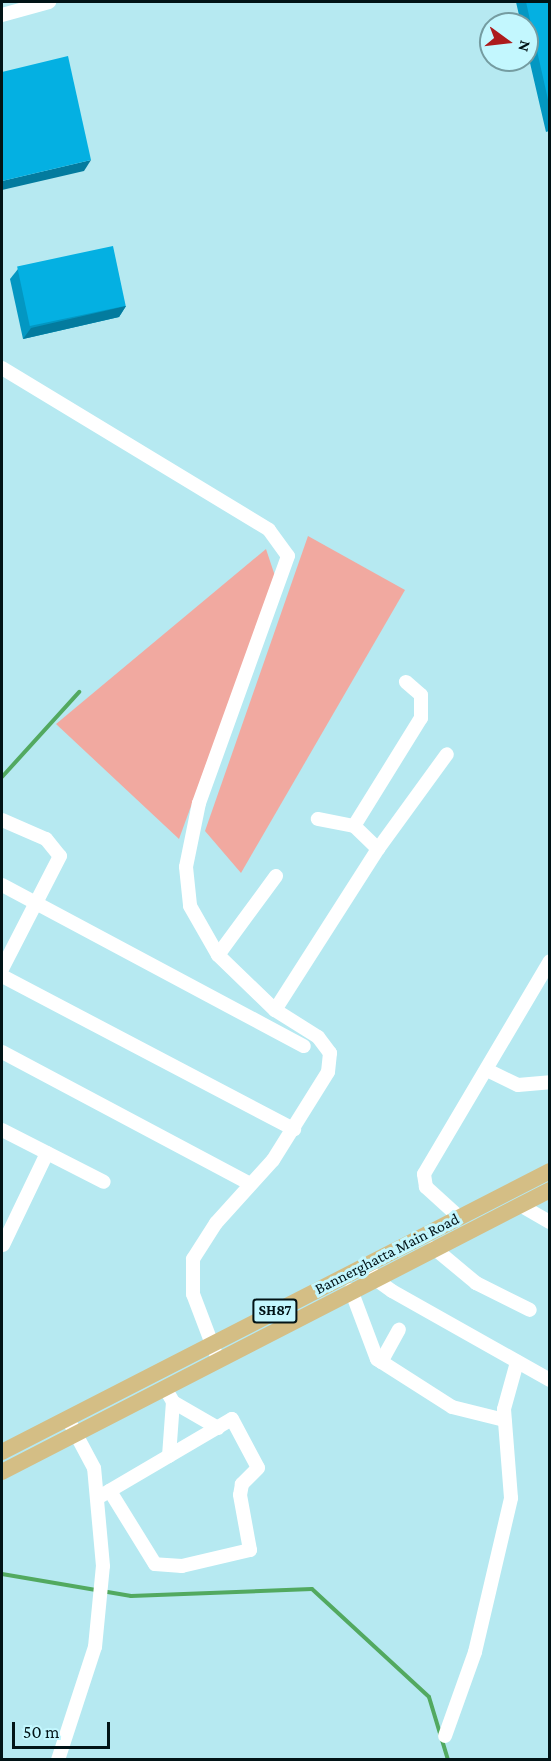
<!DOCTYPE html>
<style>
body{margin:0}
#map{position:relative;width:551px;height:1761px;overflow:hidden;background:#b6e9f1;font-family:"Crimson Pro",serif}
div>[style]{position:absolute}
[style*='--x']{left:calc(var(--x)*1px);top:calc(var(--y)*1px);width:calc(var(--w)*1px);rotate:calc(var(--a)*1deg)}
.green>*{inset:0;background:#f1a9a0}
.stream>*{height:4px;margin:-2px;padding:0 2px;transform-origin:2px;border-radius:2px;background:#52a960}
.minor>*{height:14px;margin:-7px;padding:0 7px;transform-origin:7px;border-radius:7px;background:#fff}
.major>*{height:16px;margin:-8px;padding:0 8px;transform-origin:8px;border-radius:8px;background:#d4be85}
.wall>*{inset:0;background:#0397c2}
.shaded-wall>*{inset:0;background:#037b9e}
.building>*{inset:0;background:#04b0e2;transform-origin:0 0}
span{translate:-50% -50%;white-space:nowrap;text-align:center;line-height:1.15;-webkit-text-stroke:6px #c3f7fe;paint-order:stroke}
.shield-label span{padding:2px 4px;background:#c3f7fe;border:2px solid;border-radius:4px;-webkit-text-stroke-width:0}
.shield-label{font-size:15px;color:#011316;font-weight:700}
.street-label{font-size:16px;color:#011316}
.frame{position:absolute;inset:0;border:3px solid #011316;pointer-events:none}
.north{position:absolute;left:479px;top:12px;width:60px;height:60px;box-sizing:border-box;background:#c3f7fe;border:2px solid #759ca1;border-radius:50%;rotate:105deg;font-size:16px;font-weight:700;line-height:24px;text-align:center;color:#011316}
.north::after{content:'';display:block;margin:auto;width:21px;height:27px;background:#ad1b1c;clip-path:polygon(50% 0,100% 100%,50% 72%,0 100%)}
.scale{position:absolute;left:12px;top:1722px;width:98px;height:27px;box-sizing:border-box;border:3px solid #011316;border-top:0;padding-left:8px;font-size:18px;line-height:21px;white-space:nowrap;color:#011316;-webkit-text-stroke:4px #c3f7fe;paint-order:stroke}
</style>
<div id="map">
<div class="green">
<i style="clip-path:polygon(308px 536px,405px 590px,241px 873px,205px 831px)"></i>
<i style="clip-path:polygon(266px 549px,275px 576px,179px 839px,56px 724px)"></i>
</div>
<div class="stream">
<i style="--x:2;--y:777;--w:115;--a:-47.8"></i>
<i style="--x:2;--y:1574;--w:131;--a:9.7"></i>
<i style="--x:131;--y:1596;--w:181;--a:-2.2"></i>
<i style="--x:312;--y:1589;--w:159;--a:42.7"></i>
<i style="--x:429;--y:1697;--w:66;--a:73.2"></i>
</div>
<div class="minor">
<i style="--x:2;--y:15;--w:49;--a:-15.5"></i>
<i style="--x:2;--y:368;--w:312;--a:31.2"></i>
<i style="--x:269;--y:530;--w:32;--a:54"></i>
<i style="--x:288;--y:556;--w:263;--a:109.8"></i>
<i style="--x:199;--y:803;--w:65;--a:101.5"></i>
<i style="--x:186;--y:867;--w:39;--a:84"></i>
<i style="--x:190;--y:906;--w:56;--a:60.3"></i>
<i style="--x:218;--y:955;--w:79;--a:44"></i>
<i style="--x:275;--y:1010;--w:51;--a:32.1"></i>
<i style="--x:318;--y:1037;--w:20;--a:53"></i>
<i style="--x:330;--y:1053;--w:19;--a:96"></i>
<i style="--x:328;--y:1072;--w:104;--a:122"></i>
<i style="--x:273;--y:1160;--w:85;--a:132.1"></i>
<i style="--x:216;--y:1223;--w:43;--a:122.6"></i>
<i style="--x:193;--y:1259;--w:35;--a:90"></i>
<i style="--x:193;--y:1294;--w:62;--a:69.2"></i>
<i style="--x:2;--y:820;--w:48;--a:23.4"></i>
<i style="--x:46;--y:839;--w:22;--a:51"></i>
<i style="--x:60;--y:856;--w:127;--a:117.2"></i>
<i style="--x:354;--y:826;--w:127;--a:-58.2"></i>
<i style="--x:421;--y:718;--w:23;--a:-90"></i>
<i style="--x:421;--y:695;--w:20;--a:-139"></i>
<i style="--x:378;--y:849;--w:117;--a:-54"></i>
<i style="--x:2;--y:885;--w:342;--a:28.1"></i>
<i style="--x:218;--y:955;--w:98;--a:-53.7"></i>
<i style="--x:2;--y:976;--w:330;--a:27.7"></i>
<i style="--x:275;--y:1010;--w:191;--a:-57.4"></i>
<i style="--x:378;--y:849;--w:33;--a:-136"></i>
<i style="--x:354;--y:826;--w:37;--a:-169"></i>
<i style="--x:2;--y:1052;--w:281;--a:28"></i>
<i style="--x:487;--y:1070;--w:34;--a:26"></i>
<i style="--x:518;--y:1085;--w:32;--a:-5"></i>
<i style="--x:2;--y:1130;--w:114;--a:27"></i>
<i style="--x:520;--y:1205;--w:34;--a:30"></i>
<i style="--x:459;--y:1217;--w:45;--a:-137.7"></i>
<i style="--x:426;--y:1187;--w:13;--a:-99"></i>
<i style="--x:424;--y:1174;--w:247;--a:-59.4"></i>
<i style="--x:3;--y:1245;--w:102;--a:-64.4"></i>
<i style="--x:434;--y:1248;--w:55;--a:39.8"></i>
<i style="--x:476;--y:1283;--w:60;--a:26.6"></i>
<i style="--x:368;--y:1263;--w:16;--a:68"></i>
<i style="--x:374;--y:1278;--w:22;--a:36"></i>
<i style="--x:392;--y:1291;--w:181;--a:29.4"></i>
<i style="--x:351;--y:1290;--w:74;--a:69.4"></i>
<i style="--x:377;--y:1359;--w:89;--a:32.6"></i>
<i style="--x:452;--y:1407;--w:54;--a:14"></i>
<i style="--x:381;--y:1362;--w:37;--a:-61"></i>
<i style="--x:165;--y:1388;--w:16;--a:60"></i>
<i style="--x:173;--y:1402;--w:52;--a:30"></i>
<i style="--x:169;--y:1456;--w:54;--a:-85.8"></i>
<i style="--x:99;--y:1497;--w:154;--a:-30.4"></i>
<i style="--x:232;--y:1419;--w:55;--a:62"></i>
<i style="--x:258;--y:1468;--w:23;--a:135"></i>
<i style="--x:242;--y:1484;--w:11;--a:100"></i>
<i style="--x:240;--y:1495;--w:56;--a:79.7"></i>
<i style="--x:250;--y:1550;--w:70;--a:166.8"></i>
<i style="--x:182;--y:1566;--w:27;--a:-176"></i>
<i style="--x:155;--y:1564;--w:86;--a:-121.7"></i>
<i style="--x:445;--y:1736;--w:89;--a:-70.3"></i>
<i style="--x:475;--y:1652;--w:158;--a:-76.8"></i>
<i style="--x:511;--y:1498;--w:89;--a:-94.5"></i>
<i style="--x:504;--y:1409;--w:49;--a:-74.5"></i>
<i style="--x:58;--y:1760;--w:119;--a:-71.9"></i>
<i style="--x:95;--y:1647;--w:81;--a:-84.4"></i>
<i style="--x:103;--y:1566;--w:98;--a:-95.2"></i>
<i style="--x:94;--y:1468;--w:49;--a:-118.1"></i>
</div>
<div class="major">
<i style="--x:2;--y:1452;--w:616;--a:-27.15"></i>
<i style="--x:2;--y:1472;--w:616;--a:-27.23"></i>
</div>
<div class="wall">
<i style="clip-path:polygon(516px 2px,549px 2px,549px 131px,546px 132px,527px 50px,527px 24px,521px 24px)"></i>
<i style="clip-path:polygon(18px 269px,126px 306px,119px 317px,23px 339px,10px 279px)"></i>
</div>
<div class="shaded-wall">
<i style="clip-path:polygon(91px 160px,84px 171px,2px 190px,2px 181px)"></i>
<i style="clip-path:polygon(126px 306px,119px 317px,23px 339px,31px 328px)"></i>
</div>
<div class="building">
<i style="clip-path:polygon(526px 2px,549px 2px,549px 104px)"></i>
<i style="clip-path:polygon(68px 56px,91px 160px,2px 181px,2px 72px)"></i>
<i style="left:113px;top:246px;width:61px;height:98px;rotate:78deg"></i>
</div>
<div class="shield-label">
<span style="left:275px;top:1311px">SH87</span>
</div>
<div class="street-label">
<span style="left:387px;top:1254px;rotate:-27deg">Bannerghatta Main Road</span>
</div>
<div class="frame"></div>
<div class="north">N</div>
<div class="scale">50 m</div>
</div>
